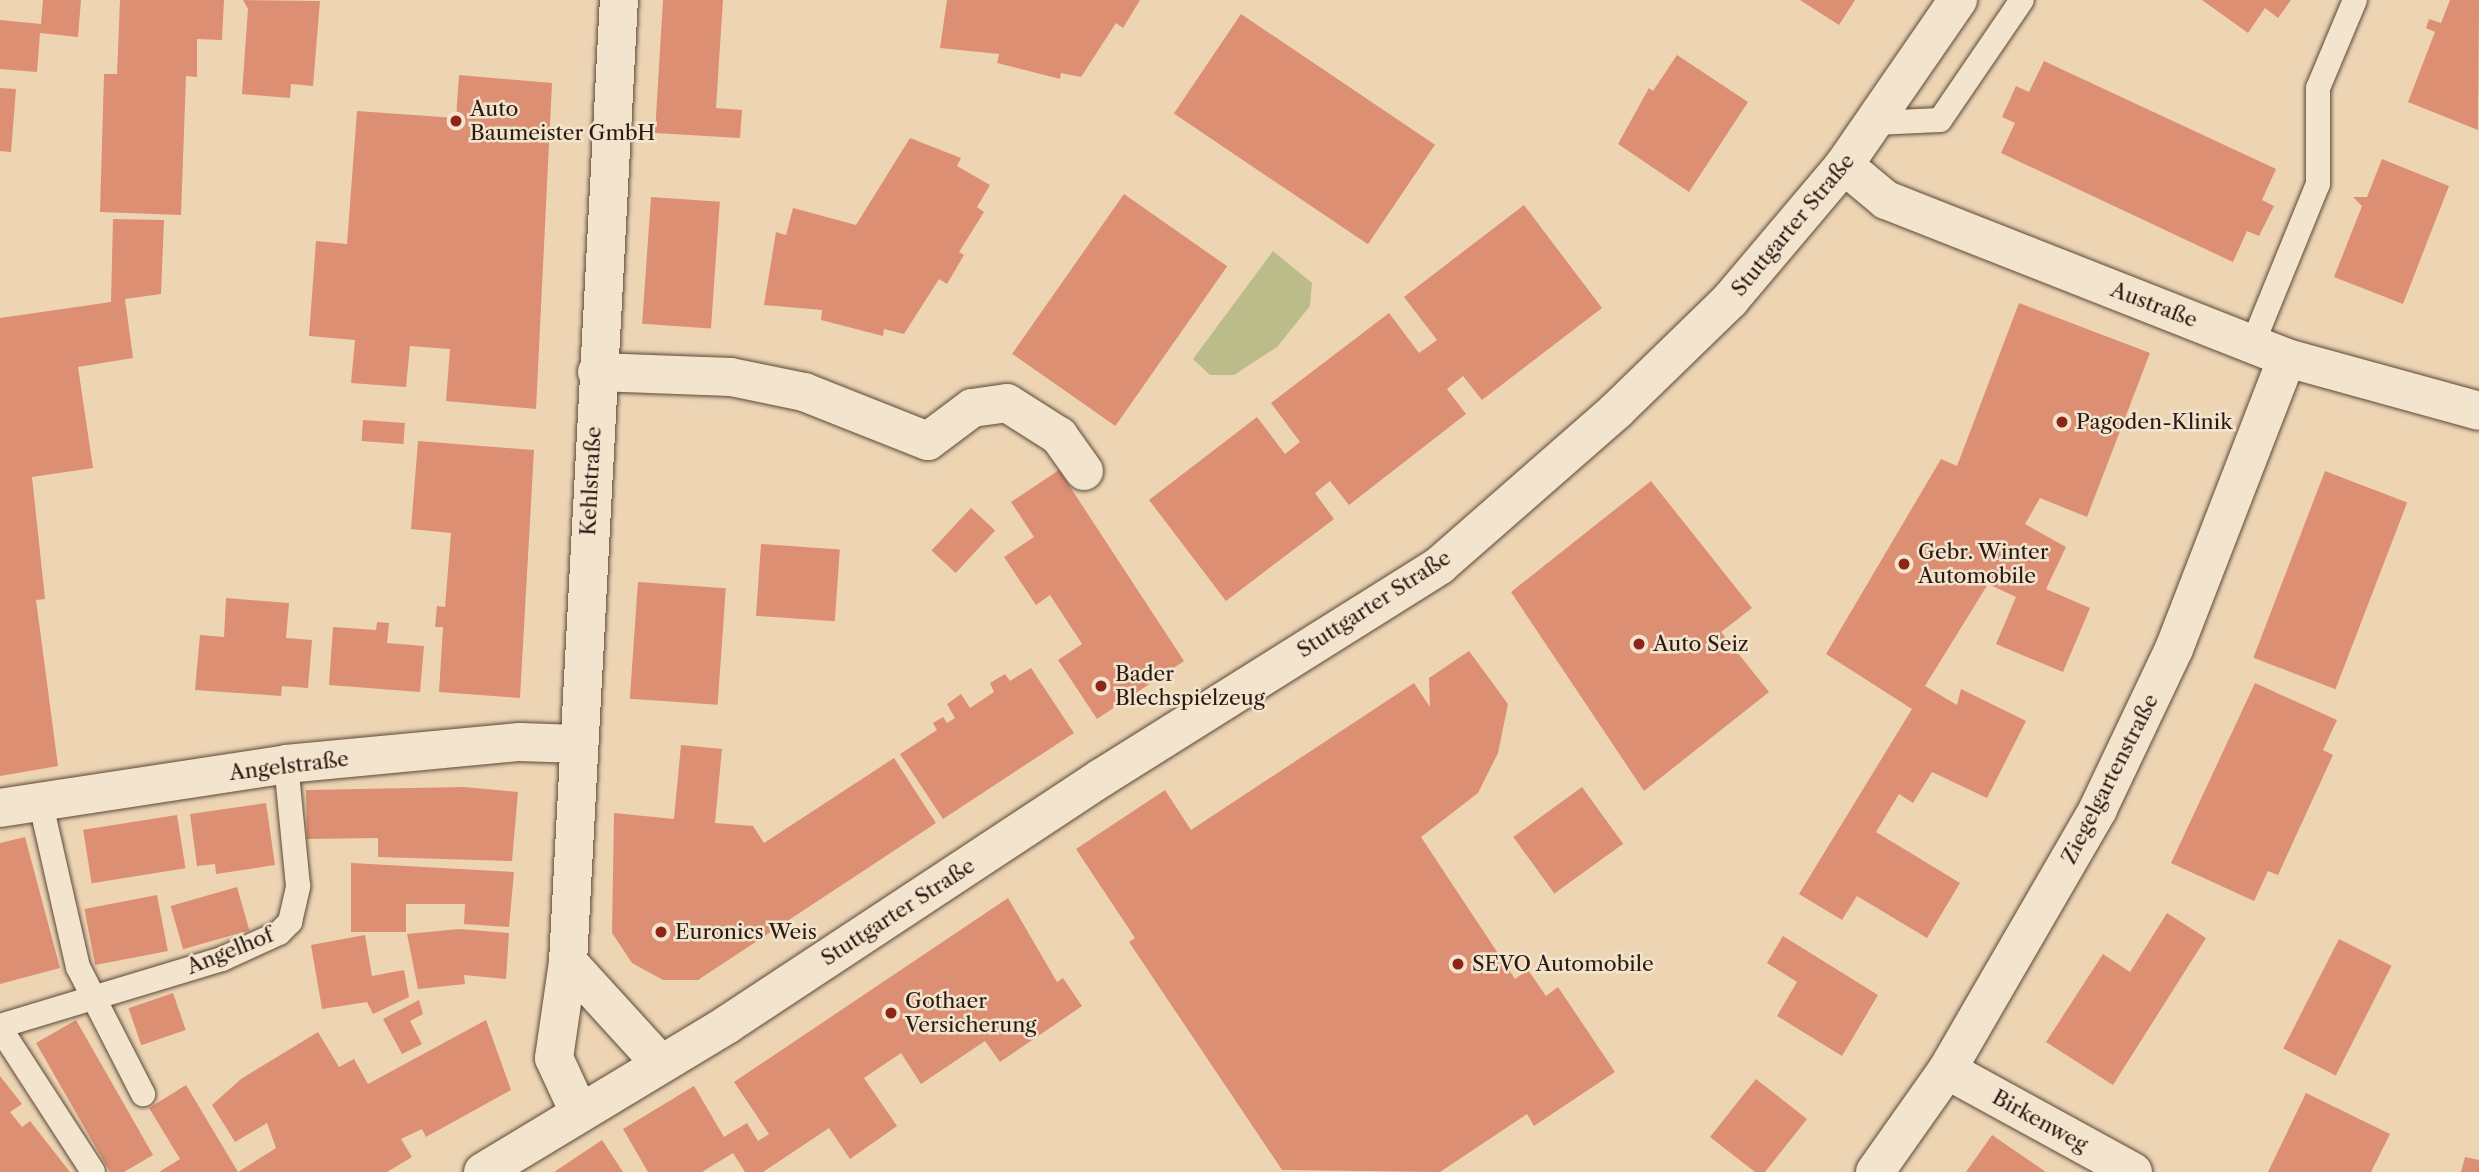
<!DOCTYPE html>
<meta charset="utf-8">
<style>
body{margin:0}
#map{position:relative;width:2479px;height:1172px;overflow:hidden;background:#edd5b4;font-family:"Libre Caslon Text",serif}
div>[style]{position:absolute}
[style*='--x']{left:calc(var(--x)*1px);top:calc(var(--y)*1px);width:calc(var(--w)*1px);rotate:calc(var(--a)*1deg)}
.green>*{inset:0;background:#bcbc8b}
.building>*{inset:0;background:#dc8f72;transform-origin:0 0}
.roads{filter:drop-shadow(0 0 2px #5c483a) drop-shadow(0 0 2px #5c483a)}
.lane>*{height:24px;margin:-12px;padding:0 12px;transform-origin:12px;border-radius:12px;background:#f3e4ce}
.street>*{height:38px;margin:-19px;padding:0 19px;transform-origin:19px;border-radius:19px;background:#f3e4ce}
.dots>*{width:19px;height:19px;translate:-50% -50%;box-sizing:border-box;border:4px solid #f3e4ce;border-radius:50%}
span{translate:-50% -50%;white-space:nowrap;text-align:center;line-height:1.15;-webkit-text-stroke:5px #f3e4ce;paint-order:stroke}
.poi-label{font-size:21px;color:#2c1912}
.left{translate:0 -50%;text-align:left}
.street-label{font-size:21px;color:#2c1912}
</style>
<div id="map">
<div class="green">
<i style="clip-path:polygon(1273px 251px,1312px 283px,1310px 306px,1277px 347px,1234px 375px,1210px 375px,1193px 359px)"></i>
</div>
<div class="building">
<i style="clip-path:polygon(43px 0,81px 0,78px 37px,40px 33px,37px 72px,0 69px,0 20px,41px 24px)"></i>
<i style="clip-path:polygon(120px 0,224px 0,222px 40px,197px 39px,197px 77px,186px 76px,181px 215px,100px 212px,104px 74px,117px 74px)"></i>
<i style="clip-path:polygon(243px 0,320px 1px,313px 86px,291px 84px,290px 98px,242px 94px,248px 9px)"></i>
<i style="clip-path:polygon(663px 0,723px 0,716px 108px,742px 110px,740px 138px,655px 133px)"></i>
<i style="clip-path:polygon(947px 0,1140px 0,1123px 28px,1116px 23px,1081px 77px,1061px 73px,1060px 79px,997px 63px,999px 54px,940px 48px)"></i>
<i style="clip-path:polygon(1800px 0,1855px 0,1839px 25px)"></i>
<i style="clip-path:polygon(2202px 0,2291px 0,2278px 18px,2265px 8px,2248px 33px)"></i>
<i style="clip-path:polygon(2450px 0,2479px 0,2478px 130px,2408px 102px,2435px 32px,2426px 28px,2429px 19px,2441px 23px)"></i>
<i style="left:1241px;top:14px;width:234px;height:120px;rotate:34deg"></i>
<i style="clip-path:polygon(1677px 55px,1748px 102px,1689px 192px,1618px 144px,1649px 88px,1653px 91px)"></i>
<i style="clip-path:polygon(2044px 61px,2276px 169px,2262px 200px,2274px 206px,2259px 236px,2247px 231px,2233px 262px,2001px 153px,2015px 123px,2002px 117px,2016px 86px,2029px 92px)"></i>
<i style="clip-path:polygon(459px 75px,552px 83px,536px 409px,446px 401px,450px 349px,410px 346px,406px 387px,351px 383px,355px 340px,309px 336px,316px 241px,347px 244px,357px 111px,456px 118px)"></i>
<i style="clip-path:polygon(0 88px,16px 89px,11px 152px,0 151px)"></i>
<i style="clip-path:polygon(910px 138px,961px 158px,957px 166px,990px 185px,977px 207px,984px 212px,959px 252px,964px 255px,947px 284px,939px 279px,904px 334px,884px 329px,883px 336px,821px 320px,822px 310px,764px 305px,776px 232px,786px 235px,793px 208px,856px 225px)"></i>
<i style="clip-path:polygon(2382px 159px,2449px 186px,2403px 304px,2334px 277px,2362px 206px,2353px 197px,2367px 197px)"></i>
<i style="left:1124px;top:194px;width:126px;height:195px;rotate:35deg"></i>
<i style="left:651px;top:197px;width:69px;height:127px;rotate:4deg"></i>
<i style="clip-path:polygon(1524px 205px,1602px 308px,1482px 400px,1463px 376px,1447px 389px,1466px 414px,1349px 505px,1330px 481px,1315px 493px,1334px 519px,1226px 601px,1149px 500px,1257px 417px,1285px 454px,1300px 442px,1271px 403px,1389px 313px,1419px 353px,1437px 340px,1404px 297px)"></i>
<i style="clip-path:polygon(113px 219px,164px 220px,161px 294px,125px 299px,133px 358px,78px 367px,93px 468px,32px 477px,45px 599px,36px 600px,58px 766px,0 776px,0 318px,111px 302px)"></i>
<i style="clip-path:polygon(2019px 303px,2150px 353px,2087px 517px,2040px 498px,2025px 524px,2066px 547px,2046px 589px,2090px 608px,2063px 672px,1996px 644px,2016px 597px,1988px 584px,1925px 686px,1957px 705px,1961px 689px,2026px 721px,1987px 798px,1932px 772px,1913px 803px,1899px 794px,1876px 832px,1960px 883px,1927px 938px,1857px 896px,1842px 920px,1799px 894px,1912px 709px,1826px 654px,1941px 459px,1957px 466px)"></i>
<i style="left:363px;top:420px;width:42px;height:21px;rotate:4deg"></i>
<i style="clip-path:polygon(418px 441px,534px 450px,520px 698px,439px 692px,443px 627px,435px 627px,437px 606px,445px 607px,451px 533px,411px 529px)"></i>
<i style="clip-path:polygon(1059px 470px,1184px 661px,1097px 719px,1058px 660px,1082px 644px,1050px 595px,1036px 605px,1004px 557px,1034px 537px,1011px 502px)"></i>
<i style="left:2325px;top:471px;width:88px;height:200px;rotate:21deg"></i>
<i style="clip-path:polygon(1651px 481px,1752px 608px,1721px 632px,1769px 692px,1644px 791px,1511px 592px)"></i>
<i style="left:971px;top:508px;width:33px;height:58px;rotate:43deg"></i>
<i style="left:761px;top:544px;width:79px;height:72px;rotate:4deg"></i>
<i style="left:638px;top:582px;width:88px;height:117px;rotate:4deg"></i>
<i style="clip-path:polygon(226px 598px,289px 603px,286px 638px,312px 640px,308px 688px,282px 686px,281px 696px,195px 690px,200px 635px,224px 637px)"></i>
<i style="clip-path:polygon(377px 622px,389px 623px,387px 643px,424px 646px,420px 692px,329px 685px,333px 627px,376px 630px)"></i>
<i style="clip-path:polygon(1469px 651px,1508px 704px,1498px 753px,1478px 793px,1421px 837px,1515px 979px,1528px 970px,1546px 996px,1558px 987px,1615px 1072px,1534px 1126px,1527px 1114px,1440px 1172px,1282px 1170px,1129px 942px,1135px 938px,1076px 849px,1165px 790px,1191px 830px,1414px 683px,1430px 707px,1429px 678px)"></i>
<i style="clip-path:polygon(1031px 668px,1074px 733px,943px 819px,900px 754px,937px 730px,933px 723px,943px 717px,947px 723px,955px 718px,947px 704px,961px 694px,970px 708px,994px 692px,990px 683px,1005px 674px,1010px 681px)"></i>
<i style="clip-path:polygon(2255px 683px,2337px 720px,2323px 750px,2333px 755px,2278px 875px,2268px 871px,2254px 901px,2171px 863px)"></i>
<i style="clip-path:polygon(681px 745px,722px 749px,715px 823px,753px 826px,764px 843px,894px 758px,936px 823px,698px 980px,663px 980px,632px 963px,612px 933px,614px 813px,674px 819px)"></i>
<i style="clip-path:polygon(464px 787px,518px 792px,512px 861px,378px 857px,378px 838px,307px 839px,306px 790px)"></i>
<i style="left:1582px;top:787px;width:70px;height:85px;rotate:54deg"></i>
<i style="clip-path:polygon(266px 803px,275px 865px,216px 874px,215px 864px,197px 866px,190px 814px)"></i>
<i style="left:177px;top:815px;width:54px;height:95px;rotate:81deg"></i>
<i style="clip-path:polygon(25px 837px,60px 968px,0 984px,0 843px)"></i>
<i style="clip-path:polygon(351px 863px,514px 872px,509px 927px,464px 924px,465px 904px,406px 904px,406px 932px,351px 932px)"></i>
<i style="left:237px;top:887px;width:45px;height:69px;rotate:74deg"></i>
<i style="left:157px;top:895px;width:57px;height:74px;rotate:79deg"></i>
<i style="clip-path:polygon(1008px 898px,1057px 982px,1063px 978px,1082px 1006px,1000px 1062px,985px 1041px,921px 1084px,901px 1053px,864px 1078px,897px 1126px,850px 1159px,829px 1128px,763px 1172px,745px 1172px,733px 1153px,702px 1172px,648px 1172px,623px 1129px,694px 1086px,724px 1137px,747px 1123px,758px 1141px,769px 1134px,734px 1082px)"></i>
<i style="clip-path:polygon(2167px 913px,2206px 938px,2113px 1085px,2046px 1042px,2103px 954px,2130px 972px)"></i>
<i style="clip-path:polygon(459px 929px,509px 933px,506px 979px,464px 975px,465px 984px,418px 989px,407px 934px)"></i>
<i style="clip-path:polygon(365px 935px,372px 976px,404px 970px,409px 997px,373px 1014px,367px 1002px,322px 1009px,311px 945px)"></i>
<i style="clip-path:polygon(1783px 936px,1878px 995px,1842px 1056px,1777px 1016px,1797px 982px,1767px 963px)"></i>
<i style="left:2339px;top:939px;width:59px;height:123px;rotate:27deg"></i>
<i style="left:173px;top:993px;width:39px;height:47px;rotate:71deg"></i>
<i style="clip-path:polygon(419px 1000px,423px 1014px,410px 1021px,422px 1044px,402px 1054px,383px 1019px)"></i>
<i style="clip-path:polygon(76px 1020px,153px 1155px,124px 1172px,110px 1172px,36px 1043px)"></i>
<i style="clip-path:polygon(486px 1020px,511px 1090px,426px 1137px,422px 1129px,401px 1139px,412px 1157px,387px 1172px,159px 1172px,180px 1159px,149px 1108px,186px 1085px,238px 1172px,276px 1148px,267px 1123px,235px 1142px,212px 1105px,241px 1079px,318px 1032px,339px 1067px,354px 1059px,368px 1084px)"></i>
<i style="clip-path:polygon(0 1076px,22px 1104px,10px 1112px,22px 1127px,30px 1121px,70px 1172px,0 1172px)"></i>
<i style="clip-path:polygon(1756px 1079px,1807px 1119px,1765px 1172px,1755px 1172px,1710px 1137px)"></i>
<i style="clip-path:polygon(2306px 1093px,2390px 1134px,2371px 1172px,2268px 1172px)"></i>
<i style="clip-path:polygon(1992px 1135px,2046px 1172px,1966px 1172px)"></i>
<i style="clip-path:polygon(602px 1140px,623px 1172px,554px 1172px)"></i>
<i style="clip-path:polygon(2465px 1157px,2479px 1160px,2479px 1172px,2461px 1172px)"></i>
</div>
<div class="roads">
<div class="lane">
<i style="--x:1875;--y:123;--w:65;--a:-2.6"></i>
<i style="--x:1940;--y:120;--w:145;--a:-55.7"></i>
<i style="--x:2253;--y:343;--w:172;--a:-67.8"></i>
<i style="--x:2318;--y:184;--w:96;--a:-90"></i>
<i style="--x:2318;--y:88;--w:95;--a:-67.2"></i>
<i style="--x:40;--y:800;--w:171;--a:77.2"></i>
<i style="--x:78;--y:967;--w:143;--a:62.9"></i>
<i style="--x:0;--y:1026;--w:232;--a:-16.8"></i>
<i style="--x:222;--y:959;--w:63;--a:-24.5"></i>
<i style="--x:279;--y:933;--w:16;--a:-45"></i>
<i style="--x:290;--y:922;--w:37;--a:-77"></i>
<i style="--x:298;--y:886;--w:123;--a:-95.6"></i>
<i style="--x:0;--y:1028;--w:171;--a:57.1"></i>
</div>
<div class="street">
<i style="--x:1844;--y:165;--w:55;--a:39.8"></i>
<i style="--x:1886;--y:200;--w:431;--a:21.5"></i>
<i style="--x:2287;--y:358;--w:199;--a:15.4"></i>
<i style="--x:597;--y:372;--w:134;--a:2.1"></i>
<i style="--x:731;--y:377;--w:75;--a:11.6"></i>
<i style="--x:804;--y:392;--w:133;--a:21.6"></i>
<i style="--x:928;--y:441;--w:55;--a:-36.9"></i>
<i style="--x:972;--y:408;--w:35;--a:-8"></i>
<i style="--x:1007;--y:403;--w:62;--a:32.4"></i>
<i style="--x:1059;--y:436;--w:43;--a:54.5"></i>
<i style="--x:0;--y:808;--w:289;--a:-8.7"></i>
<i style="--x:286;--y:764;--w:235;--a:-5.4"></i>
<i style="--x:520;--y:742;--w:59;--a:1.9"></i>
<i style="--x:568;--y:962;--w:137;--a:47.7"></i>
<i style="--x:1947;--y:1070;--w:212;--a:28.7"></i>
<i style="--x:578;--y:1110;--w:57;--a:-114.8"></i>
<i style="--x:554;--y:1058;--w:97;--a:-81.7"></i>
<i style="--x:568;--y:962;--w:963;--a:-86.97"></i>
<i style="--x:483;--y:1172;--w:286;--a:-31.1"></i>
<i style="--x:728;--y:1024;--w:447;--a:-33.4"></i>
<i style="--x:1101;--y:778;--w:400;--a:-32.1"></i>
<i style="--x:1440;--y:565;--w:235;--a:-41.2"></i>
<i style="--x:1617;--y:410;--w:158;--a:-44.2"></i>
<i style="--x:1730;--y:300;--w:177;--a:-49.8"></i>
<i style="--x:1844;--y:165;--w:201;--a:-55.4"></i>
<i style="--x:1875;--y:1172;--w:125;--a:-54.8"></i>
<i style="--x:1947;--y:1070;--w:302;--a:-59.9"></i>
<i style="--x:2098;--y:809;--w:177;--a:-64.6"></i>
<i style="--x:2174;--y:649;--w:312;--a:-68.8"></i>
</div>
</div>
<div class="dots">
<i style="left:456px;top:121px;background:#8f2418"></i>
<i style="left:2062px;top:422px;background:#8f2418"></i>
<i style="left:1904px;top:564px;background:#8f2418"></i>
<i style="left:1639px;top:644px;background:#8f2418"></i>
<i style="left:1101px;top:686px;background:#8f2418"></i>
<i style="left:661px;top:932px;background:#8f2418"></i>
<i style="left:1458px;top:964px;background:#8f2418"></i>
<i style="left:891px;top:1013px;background:#8f2418"></i>
</div>
<div class="poi-label">
<span class="left" style="left:470px;top:121px">Auto<br>Baumeister GmbH</span>
<span class="left" style="left:2076px;top:422px">Pagoden-Klinik</span>
<span class="left" style="left:1918px;top:564px">Gebr. Winter<br>Automobile</span>
<span class="left" style="left:1653px;top:644px">Auto Seiz</span>
<span class="left" style="left:1115px;top:686px">Bader<br>Blechspielzeug</span>
<span class="left" style="left:675px;top:932px">Euronics Weis</span>
<span class="left" style="left:1472px;top:964px">SEVO Automobile</span>
<span class="left" style="left:905px;top:1013px">Gothaer<br>Versicherung</span>
</div>
<div class="street-label">
<span style="left:1793px;top:225px;rotate:-50deg">Stuttgarter Straße</span>
<span style="left:2154px;top:305px;rotate:21deg">Austraße</span>
<span style="left:591px;top:481px;rotate:-87deg">Kehlstraße</span>
<span style="left:1374px;top:604px;rotate:-33deg">Stuttgarter Straße</span>
<span style="left:289px;top:766px;rotate:-7deg">Angelstraße</span>
<span style="left:2110px;top:779px;rotate:-63deg">Ziegelgartenstraße</span>
<span style="left:898px;top:912px;rotate:-33deg">Stuttgarter Straße</span>
<span style="left:230px;top:951px;rotate:-22deg">Angelhof</span>
<span style="left:2040px;top:1121px;rotate:29deg">Birkenweg</span>
</div>
</div>
